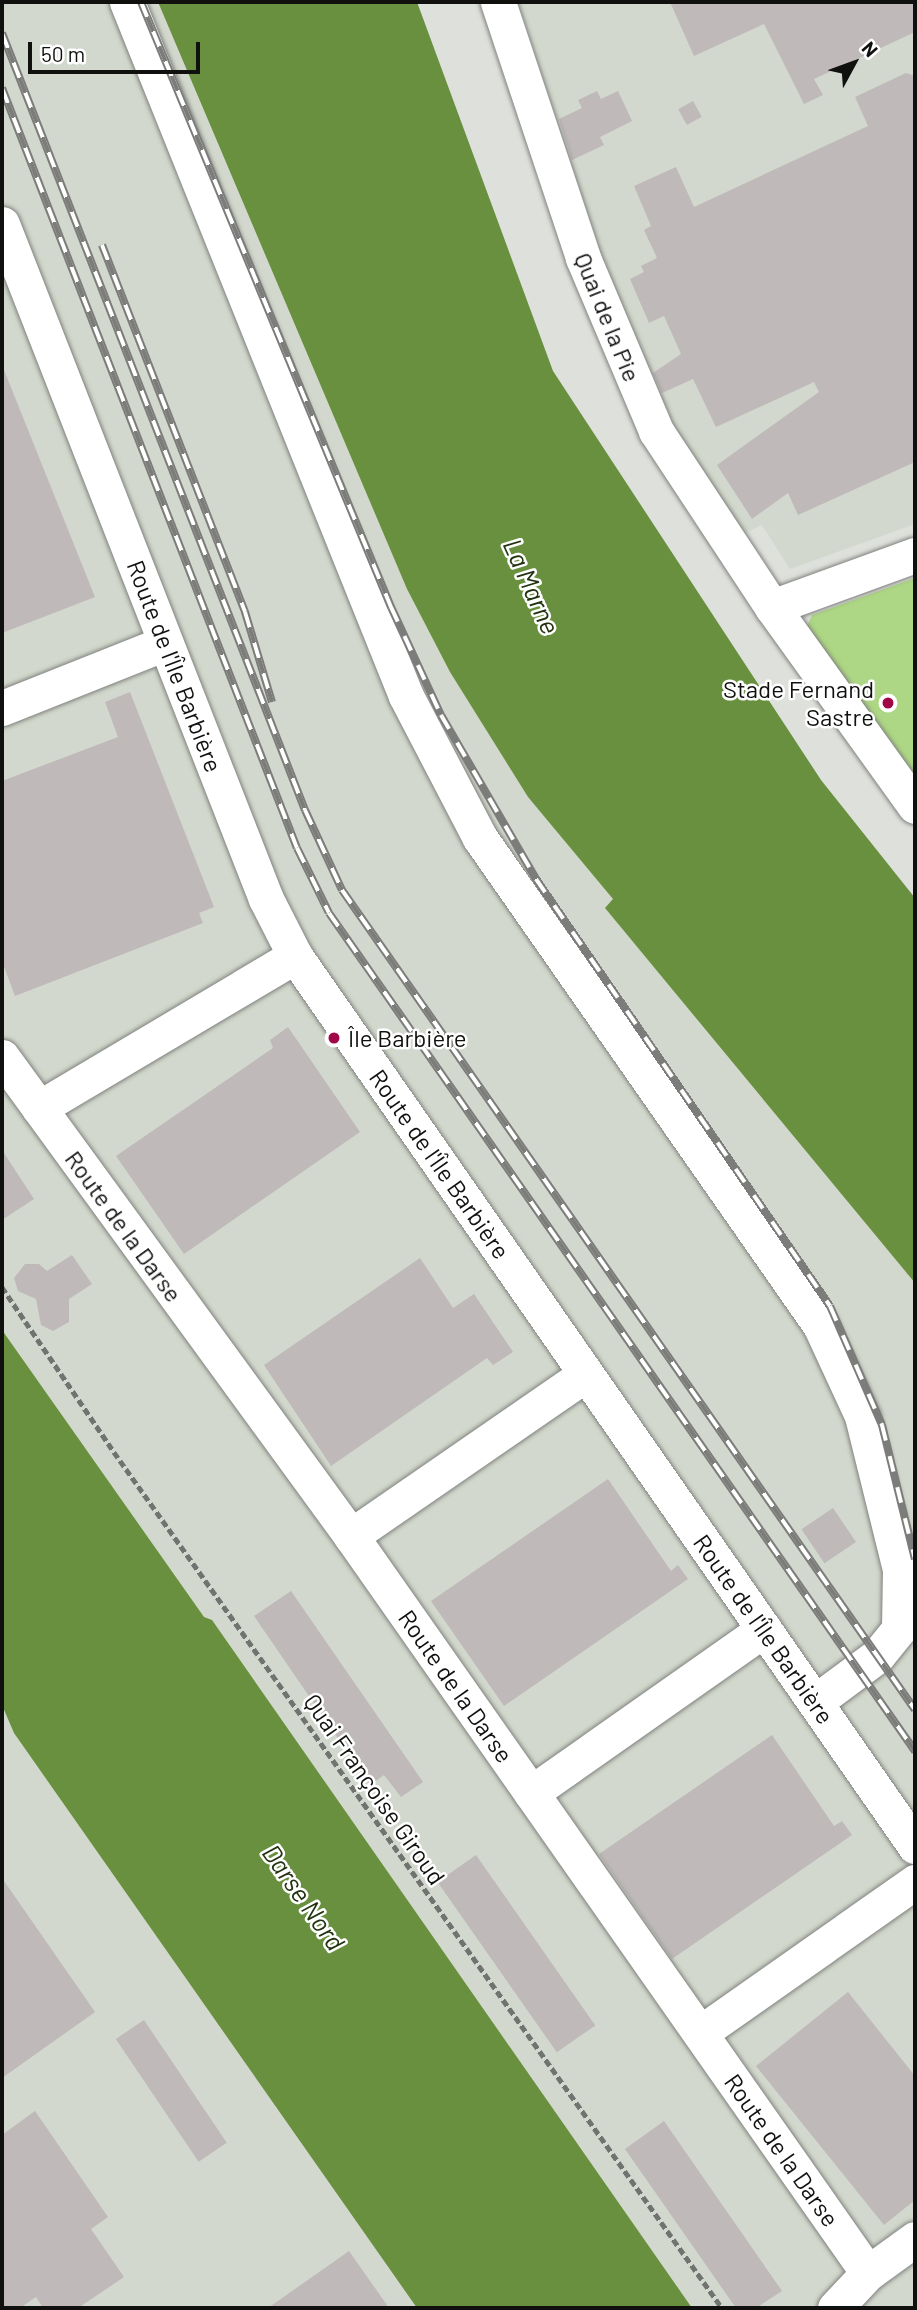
<!DOCTYPE html>
<meta charset="utf-8">
<style>
body{margin:0}
#map{position:relative;width:917px;height:2310px;overflow:hidden;background:#dee0dc;font-family:Barlow,sans-serif}
div>[style]{position:absolute}
[style*='--x']{left:calc(var(--x)*1px);top:calc(var(--y)*1px);width:calc(var(--w)*1px);rotate:calc(var(--a)*1deg)}
.built>*{inset:0;background:#d2d8cd}
.green>*{inset:0;background:#add784}
.water>*{inset:0;background:#69903e}
.building>*{inset:0;background:#bfb9ba;transform-origin:0 0}
.path>*{height:4.5px;margin-top:-2.25px;transform-origin:0;background:repeating-linear-gradient(90deg,#717370 0 7px,transparent 0 10.5px)}
.roads{filter:drop-shadow(0 0 2px #80827e) drop-shadow(0 0 2px #80827e)}
.minor>*{height:35px;margin:-17.5px;padding:0 17.5px;transform-origin:17.5px;border-radius:17.5px;background:#fff}
.rail>*{height:8px;margin-top:-4px;transform-origin:0;background:repeating-linear-gradient(90deg,#fff 0 16px,#7c7d7a 0 32px);box-sizing:border-box;border-block:2px solid #7c7d7a}
.dots>*{width:19px;height:19px;translate:-50% -50%;box-sizing:border-box;border:4px solid #fff;border-radius:50%}
span{translate:-50% -50%;white-space:nowrap;text-align:center;line-height:1.15;-webkit-text-stroke:5px #fff;paint-order:stroke}
.street-label{font-size:24px;color:#10110f}
.poi-label{font-size:24px;color:#10110f}
.right{translate:-100% -50%;text-align:right}
.left{translate:0 -50%;text-align:left}
.water-label{font-size:26px;color:#223310;font-style:italic}
.frame{position:absolute;inset:0;border:4px solid #10110f;pointer-events:none}
.north{position:absolute;left:819px;top:28px;width:70px;height:70px;-webkit-text-stroke:5px #fff;paint-order:stroke;rotate:49deg;font-size:19px;font-weight:700;line-height:28px;text-align:center;color:#10110f}
.north::after{content:'';display:block;margin:auto;width:24px;height:32px;background:#10110f;clip-path:polygon(50% 0,100% 100%,50% 72%,0 100%)}
.scale{position:absolute;left:28px;top:42px;width:172px;height:32px;box-sizing:border-box;border:4px solid #10110f;border-top:0;padding-left:9px;font-size:21px;line-height:24px;white-space:nowrap;color:#10110f;-webkit-text-stroke:5px #fff;paint-order:stroke}
</style>
<div id="map">
<div class="built">
<i style="clip-path:polygon(2px 2px,158px 2px,407px 589px,450px 672px,528px 797px,614px 899px,605px 908px,915px 1283px,915px 2308px,2px 2308px)"></i>
<i style="clip-path:polygon(518px 2px,915px 2px,915px 524px,790px 569px,762px 525px,740px 535px,677px 445px,600px 250px)"></i>
</div>
<div class="green">
<i style="clip-path:polygon(915px 578px,915px 780px,806px 628px,812px 615px)"></i>
</div>
<div class="water">
<i style="clip-path:polygon(158px 2px,417px 2px,553px 371px,821px 780px,915px 898px,915px 1283px,605px 908px,613px 899px,528px 797px,450px 672px,407px 589px)"></i>
<i style="clip-path:polygon(2px 1330px,204px 1617px,212px 1620px,692px 2308px,417px 2308px,14px 1733px,2px 1705px)"></i>
</div>
<div class="building">
<i style="clip-path:polygon(670px 2px,915px 2px,915px 32px,814px 79px,823px 95px,804px 104px,764px 24px,694px 56px)"></i>
<i style="clip-path:polygon(906px 73px,915px 76px,915px 462px,798px 515px,788px 493px,752px 519px,717px 465px,819px 392px,814px 382px,716px 427px,693px 379px,662px 393px,653px 373px,681px 354px,664px 316px,649px 323px,630px 279px,644px 272px,641px 266px,657px 258px,644px 230px,651px 226px,634px 186px,676px 167px,694px 207px,868px 126px,855px 97px)"></i>
<i style="clip-path:polygon(597px 91px,601px 99px,618px 91px,632px 121px,600px 137px,604px 145px,572px 160px,559px 119px,582px 108px,578px 100px)"></i>
<i style="left:693px;top:101px;width:18px;height:17px;rotate:61deg"></i>
<i style="clip-path:polygon(2px 365px,95px 597px,2px 633px)"></i>
<i style="clip-path:polygon(130px 692px,214px 907px,199px 913px,203px 923px,15px 996px,2px 961px,2px 781px,118px 737px,105px 702px)"></i>
<i style="clip-path:polygon(288px 1027px,360px 1132px,184px 1254px,116px 1156px,273px 1048px,270px 1040px)"></i>
<i style="clip-path:polygon(2px 1150px,34px 1199px,2px 1220px)"></i>
<i style="clip-path:polygon(72px 1255px,92px 1284px,69px 1299px,69px 1322px,53px 1331px,41px 1325px,36px 1299px,18px 1291px,14px 1278px,25px 1264px,39px 1264px,47px 1271px)"></i>
<i style="clip-path:polygon(420px 1258px,453px 1308px,474px 1294px,513px 1352px,493px 1365px,487px 1358px,331px 1466px,264px 1365px)"></i>
<i style="clip-path:polygon(608px 1479px,671px 1571px,678px 1565px,688px 1579px,504px 1706px,431px 1601px)"></i>
<i style="left:833px;top:1508px;width:41px;height:38px;rotate:56deg"></i>
<i style="clip-path:polygon(291px 1591px,423px 1782px,401px 1797px,384px 1775px,370px 1785px,254px 1616px)"></i>
<i style="clip-path:polygon(772px 1735px,834px 1826px,842px 1821px,852px 1835px,672px 1959px,599px 1854px)"></i>
<i style="left:476px;top:1855px;width:208px;height:47px;rotate:55deg"></i>
<i style="clip-path:polygon(2px 1878px,95px 2012px,2px 2078px)"></i>
<i style="clip-path:polygon(848px 1992px,915px 2076px,915px 2200px,884px 2225px,756px 2066px)"></i>
<i style="left:144px;top:2020px;width:148px;height:34px;rotate:56deg"></i>
<i style="clip-path:polygon(35px 2111px,108px 2217px,91px 2229px,124px 2277px,78px 2308px,43px 2308px,36px 2297px,20px 2308px,2px 2308px,2px 2135px)"></i>
<i style="clip-path:polygon(664px 2121px,782px 2291px,756px 2308px,736px 2308px,625px 2149px)"></i>
<i style="clip-path:polygon(349px 2251px,389px 2308px,268px 2308px)"></i>
</div>
<div class="path">
<i style="--x:2;--y:1287;--w:199;--a:55.8"></i>
<i style="--x:114;--y:1452;--w:1050;--a:54.61"></i>
</div>
<div class="roads">
<div class="minor">
<i style="--x:127;--y:2;--w:748;--a:68.1"></i>
<i style="--x:406;--y:696;--w:160;--a:62.5"></i>
<i style="--x:480;--y:838;--w:594;--a:55.08"></i>
<i style="--x:820;--y:1325;--w:100;--a:65.2"></i>
<i style="--x:862;--y:1416;--w:159;--a:76.1"></i>
<i style="--x:900;--y:1570;--w:59;--a:91"></i>
<i style="--x:899;--y:1629;--w:35;--a:129"></i>
<i style="--x:877;--y:1656;--w:77;--a:143.4"></i>
<i style="--x:498;--y:2;--w:270;--a:71.6"></i>
<i style="--x:583;--y:258;--w:188;--a:67.1"></i>
<i style="--x:656;--y:431;--w:211;--a:56.6"></i>
<i style="--x:772;--y:607;--w:245;--a:54.3"></i>
<i style="--x:2;--y:224;--w:725;--a:68.64"></i>
<i style="--x:266;--y:899;--w:64;--a:63"></i>
<i style="--x:295;--y:956;--w:1085;--a:55.14"></i>
<i style="--x:772;--y:607;--w:152;--a:-20"></i>
<i style="--x:2;--y:708;--w:175;--a:-21.7"></i>
<i style="--x:2;--y:1057;--w:593;--a:53.92"></i>
<i style="--x:351;--y:1536;--w:900;--a:54.95"></i>
<i style="--x:39;--y:1108;--w:298;--a:-30.7"></i>
<i style="--x:351;--y:1536;--w:285;--a:-34.6"></i>
<i style="--x:531;--y:1793;--w:285;--a:-35.1"></i>
<i style="--x:700;--y:2033;--w:263;--a:-35.1"></i>
<i style="--x:835;--y:2308;--w:48;--a:-46.7"></i>
<i style="--x:868;--y:2273;--w:58;--a:-35.9"></i>
</div>
</div>
<div class="rail">
<i style="--x:141;--y:2;--w:655;--a:67.55"></i>
<i style="--x:391;--y:607;--w:119;--a:65.2"></i>
<i style="--x:441;--y:715;--w:190;--a:59.9"></i>
<i style="--x:536;--y:879;--w:518;--a:55.45"></i>
<i style="--x:830;--y:1306;--w:130;--a:66.4"></i>
<i style="--x:882;--y:1425;--w:138;--a:76.2"></i>
<i style="--x:2;--y:33;--w:834;--a:68.7"></i>
<i style="--x:305;--y:810;--w:88;--a:65.2"></i>
<i style="--x:342;--y:890;--w:1000;--a:55.05"></i>
<i style="--x:2;--y:88;--w:815;--a:68.79"></i>
<i style="--x:297;--y:848;--w:72;--a:63.8"></i>
<i style="--x:329;--y:913;--w:1023;--a:55.04"></i>
<i style="--x:102;--y:245;--w:394;--a:68.7"></i>
<i style="--x:245;--y:612;--w:94;--a:73.3"></i>
</div>
<div class="dots">
<i style="left:888px;top:703px;background:#a10747"></i>
<i style="left:334px;top:1038px;background:#a10747"></i>
</div>
<div class="street-label">
<span style="left:608px;top:317px;rotate:68deg">Quai de la Pie</span>
<span style="left:175px;top:666px;rotate:69deg">Route de l'Île Barbière</span>
<span style="left:440px;top:1164px;rotate:55deg">Route de l'Île Barbière</span>
<span style="left:124px;top:1226px;rotate:54deg">Route de la Darse</span>
<span style="left:764px;top:1629px;rotate:55deg">Route de l'Île Barbière</span>
<span style="left:456px;top:1686px;rotate:55deg">Route de la Darse</span>
<span style="left:375px;top:1789px;rotate:55deg">Quai Françoise Giroud</span>
<span style="left:782px;top:2150px;rotate:55deg">Route de la Darse</span>
</div>
<div class="poi-label">
<span class="right" style="left:874px;top:703px">Stade Fernand<br>Sastre</span>
<span class="left" style="left:348px;top:1038px">Île Barbière</span>
</div>
<div class="water-label">
<span style="left:532px;top:586px;rotate:66deg">La Marne</span>
<span style="left:304px;top:1897px;rotate:55deg">Darse Nord</span>
</div>
<div class="frame"></div>
<div class="north">N</div>
<div class="scale">50 m</div>
</div>
